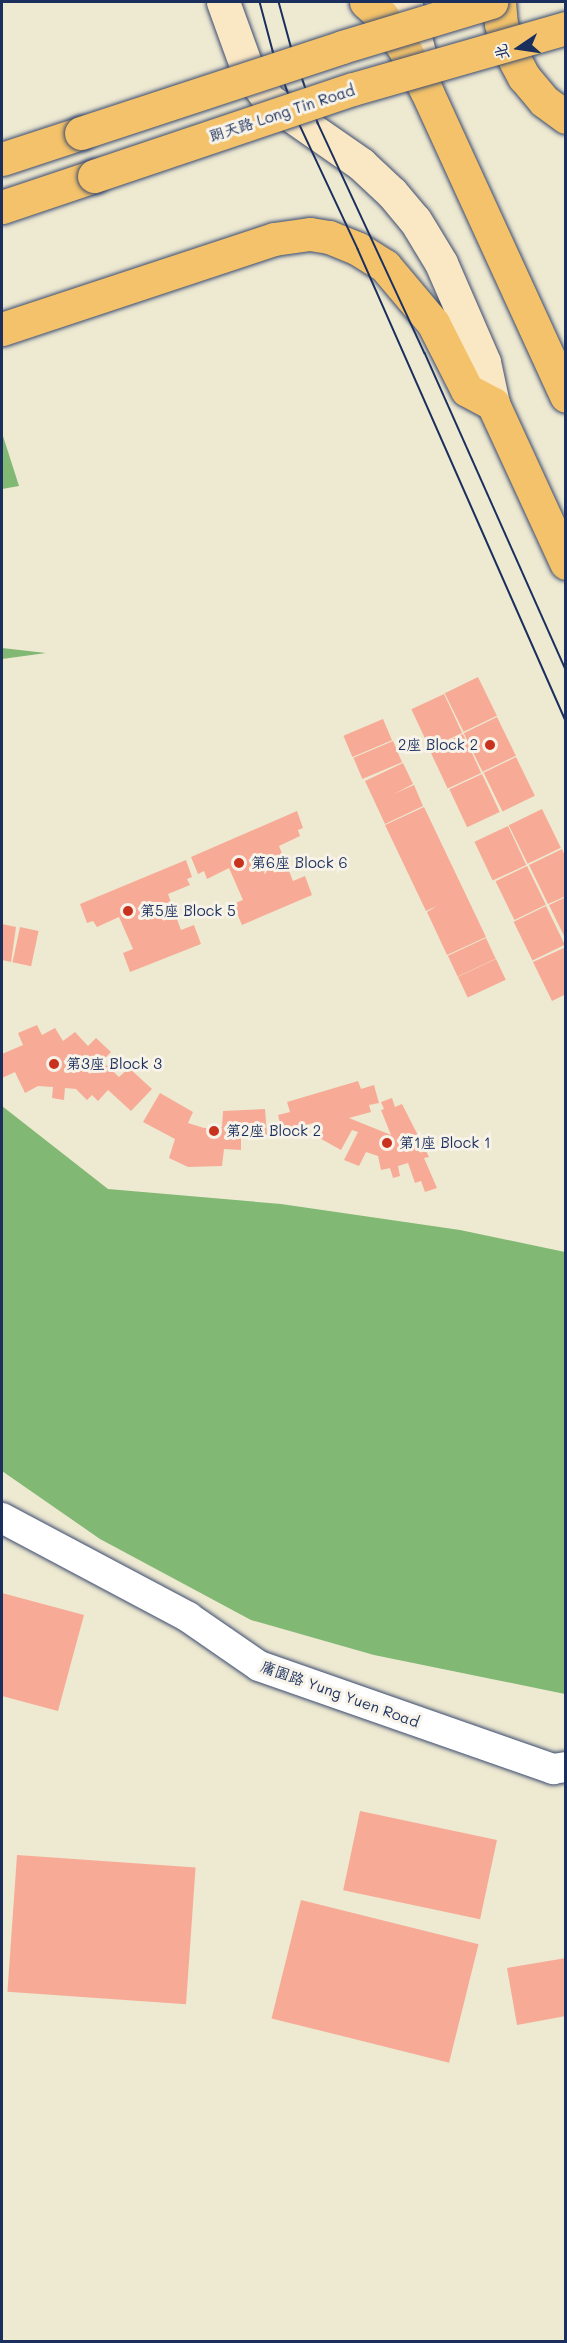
<!DOCTYPE html>
<meta charset="utf-8">
<style>
body{margin:0}
#map{position:relative;width:567px;height:2343px;overflow:hidden;background:#eee9d1;font-family:Mali,"LXGW WenKai TC",sans-serif}
div>[style]{position:absolute}
[style*='--x']{left:calc(var(--x)*1px);top:calc(var(--y)*1px);width:calc(var(--w)*1px);rotate:calc(var(--a)*1deg)}
.forest>*{inset:0;background:#80b874}
.building>*{inset:0;background:#f7ab97;transform-origin:0 0}
.roads{filter:drop-shadow(0 0 2px #3b4b6f) drop-shadow(0 0 2px #3b4b6f)}
.street>*{height:30px;margin:-15px;padding:0 15px;transform-origin:15px;border-radius:15px;background:#fff}
.secondary>*{height:33px;margin:-16.5px;padding:0 16.5px;transform-origin:16.5px;border-radius:16.5px;background:#fae7c3}
.primary>*{height:33px;margin:-16.5px;padding:0 16.5px;transform-origin:16.5px;border-radius:16.5px;background:#f3c26a}
.tram>*{height:1.5px;margin:-0.75px;padding:0 0.75px;transform-origin:0.75px;border-radius:0.75px;background:#1b2f5e}
.bridges{filter:drop-shadow(0 0 2px #3b4b6f) drop-shadow(0 0 2px #3b4b6f)}
.primary-bridge>*{height:33px;margin:-16.5px;padding:0 16.5px;transform-origin:16.5px;border-radius:16.5px;background:#f3c26a}
.dots>*{width:16px;height:16px;translate:-50% -50%;box-sizing:border-box;border:3px solid #f7f3e8;border-radius:50%}
span{translate:-50% -50%;white-space:nowrap;text-align:center;line-height:1.15;-webkit-text-stroke:6px #f7f3e8;paint-order:stroke}
.street-label{font-size:15px;color:#1b2f5e}
.poi-label{font-size:15px;color:#1b2f5e}
.right{translate:-100% -50%;text-align:right}
.left{translate:0 -50%;text-align:left}
.frame{position:absolute;inset:0;border:3px solid #1b2f5e;pointer-events:none}
.north{position:absolute;left:489px;top:18px;width:60px;height:60px;-webkit-text-stroke:4px #f7f3e8;paint-order:stroke;rotate:257deg;font-size:16px;font-weight:700;line-height:24px;text-align:center;color:#1b2f5e}
.north::after{content:'';display:block;margin:auto;width:21px;height:27px;background:#1b2f5e;clip-path:polygon(50% 0,100% 100%,50% 72%,0 100%)}
</style>
<div id="map">
<div class="forest">
<i style="clip-path:polygon(2px 433px,19px 486px,2px 489px)"></i>
<i style="clip-path:polygon(2px 648px,46px 653px,2px 659px)"></i>
<i style="clip-path:polygon(2px 1106px,108px 1189px,281px 1204px,460px 1230px,565px 1252px,565px 1694px,374px 1655px,251px 1620px,100px 1539px,2px 1471px)"></i>
</div>
<div class="building">
<i style="left:478px;top:677px;width:43px;height:37px;rotate:64deg"></i>
<i style="left:444px;top:694px;width:43px;height:36px;rotate:65deg"></i>
<i style="left:497px;top:717px;width:43px;height:37px;rotate:64deg"></i>
<i style="left:383px;top:719px;width:23px;height:43px;rotate:67deg"></i>
<i style="left:463px;top:734px;width:43px;height:37px;rotate:65deg"></i>
<i style="left:393px;top:741px;width:23px;height:43px;rotate:67deg"></i>
<i style="left:516px;top:757px;width:43px;height:36px;rotate:64deg"></i>
<i style="clip-path:polygon(403px 763px,413px 784px,394px 794px,414px 785px,423px 806px,385px 824px,365px 781px)"></i>
<i style="left:482px;top:774px;width:42px;height:36px;rotate:65deg"></i>
<i style="clip-path:polygon(424px 807px,486px 937px,447px 955px,427px 912px,437px 906px,426px 911px,385px 825px)"></i>
<i style="left:542px;top:809px;width:43px;height:37px;rotate:64deg"></i>
<i style="clip-path:polygon(297px 811px,303px 828px,298px 830px,300px 836px,279px 846px,293px 881px,305px 876px,312px 895px,242px 925px,233px 904px,243px 900px,229px 868px,207px 879px,204px 871px,198px 874px,191px 857px)"></i>
<i style="left:508px;top:826px;width:43px;height:37px;rotate:65deg"></i>
<i style="clip-path:polygon(562px 849px,566px 858px,566px 896px,548px 904px,529px 865px)"></i>
<i style="clip-path:polygon(186px 860px,192px 877px,187px 879px,190px 885px,168px 894px,181px 930px,194px 925px,201px 944px,130px 972px,123px 953px,133px 949px,119px 917px,97px 927px,93px 921px,87px 923px,80px 904px)"></i>
<i style="left:527px;top:866px;width:43px;height:35px;rotate:64deg"></i>
<i style="clip-path:polygon(566px 897px,566px 940px,549px 905px)"></i>
<i style="left:546px;top:906px;width:43px;height:36px;rotate:64deg"></i>
<i style="clip-path:polygon(2px 924px,16px 927px,11px 962px,2px 960px)"></i>
<i style="left:20px;top:927px;width:19px;height:36px;rotate:12deg"></i>
<i style="left:486px;top:938px;width:23px;height:42px;rotate:65deg"></i>
<i style="clip-path:polygon(566px 947px,566px 994px,552px 1001px,533px 962px)"></i>
<i style="left:496px;top:959px;width:23px;height:42px;rotate:65deg"></i>
<i style="clip-path:polygon(37px 1025px,42px 1035px,55px 1028px,63px 1041px,75px 1032px,88px 1046px,96px 1038px,111px 1052px,102px 1061px,119px 1077px,129px 1068px,152px 1089px,131px 1111px,108px 1090px,98px 1101px,92px 1095px,87px 1100px,76px 1089px,65px 1088px,64px 1100px,52px 1098px,53px 1087px,38px 1086px,25px 1093px,15px 1072px,2px 1078px,2px 1054px,23px 1045px,18px 1033px)"></i>
<i style="clip-path:polygon(358px 1081px,361px 1089px,374px 1085px,379px 1103px,369px 1105px,371px 1112px,349px 1118px,391px 1135px,381px 1110px,384px 1109px,381px 1102px,392px 1098px,395px 1107px,402px 1104px,429px 1157px,424px 1158px,437px 1188px,425px 1192px,421px 1181px,415px 1183px,408px 1163px,398px 1166px,400px 1176px,393px 1178px,390px 1168px,381px 1170px,378px 1156px,366px 1152px,359px 1166px,344px 1160px,358px 1132px,352px 1130px,341px 1150px,314px 1135px,319px 1126px,314px 1123px,282px 1131px,278px 1115px,290px 1112px,287px 1102px)"></i>
<i style="clip-path:polygon(160px 1093px,193px 1112px,188px 1123px,204px 1128px,222px 1127px,223px 1111px,265px 1109px,267px 1135px,241px 1135px,241px 1150px,224px 1149px,222px 1166px,188px 1167px,169px 1158px,175px 1139px,143px 1122px)"></i>
<i style="clip-path:polygon(2px 1593px,84px 1615px,58px 1711px,2px 1696px)"></i>
<i style="left:360px;top:1811px;width:140px;height:81px;rotate:12deg"></i>
<i style="left:17px;top:1855px;width:179px;height:137px;rotate:4deg"></i>
<i style="left:301px;top:1900px;width:183px;height:122px;rotate:14deg"></i>
<i style="clip-path:polygon(566px 1958px,566px 2016px,517px 2025px,507px 1968px)"></i>
</div>
<div class="roads">
<div class="street">
<i style="--x:2;--y:1518;--w:211;--a:28"></i>
<i style="--x:188;--y:1617;--w:86;--a:34.6"></i>
<i style="--x:259;--y:1666;--w:312;--a:19.3"></i>
<i style="--x:553;--y:1769;--w:13;--a:-9"></i>
</div>
<div class="secondary">
<i style="--x:223;--y:2;--w:73;--a:70.1"></i>
<i style="--x:248;--y:71;--w:36;--a:54"></i>
<i style="--x:269;--y:100;--w:112;--a:34.8"></i>
<i style="--x:361;--y:164;--w:42;--a:43.1"></i>
<i style="--x:392;--y:193;--w:35;--a:50"></i>
<i style="--x:415;--y:220;--w:50;--a:58.8"></i>
<i style="--x:441;--y:263;--w:108;--a:66.5"></i>
<i style="--x:484;--y:362;--w:43;--a:77.9"></i>
<i style="--x:405;--y:2;--w:52;--a:74.4"></i>
</div>
<div class="primary">
<i style="--x:366;--y:2;--w:21;--a:41"></i>
<i style="--x:382;--y:16;--w:41;--a:55.9"></i>
<i style="--x:405;--y:50;--w:47;--a:62.4"></i>
<i style="--x:427;--y:92;--w:334;--a:65.4"></i>
<i style="--x:499;--y:2;--w:22;--a:85"></i>
<i style="--x:501;--y:24;--w:28;--a:72"></i>
<i style="--x:510;--y:51;--w:30;--a:62"></i>
<i style="--x:524;--y:77;--w:31;--a:50"></i>
<i style="--x:544;--y:101;--w:27;--a:36"></i>
<i style="--x:2;--y:159;--w:83;--a:-18.2"></i>
<i style="--x:2;--y:207;--w:97;--a:-18.6"></i>
<i style="--x:2;--y:329;--w:287;--a:-18.3"></i>
<i style="--x:274;--y:239;--w:36;--a:-8"></i>
<i style="--x:310;--y:234;--w:19;--a:9"></i>
<i style="--x:329;--y:237;--w:31;--a:22"></i>
<i style="--x:358;--y:249;--w:32;--a:32"></i>
<i style="--x:385;--y:266;--w:75;--a:49.9"></i>
<i style="--x:433;--y:323;--w:75;--a:63.1"></i>
<i style="--x:467;--y:390;--w:30;--a:28"></i>
<i style="--x:493;--y:404;--w:175;--a:65.3"></i>
</div>
</div>
<div class="tram">
<i style="--x:260;--y:2;--w:51;--a:75.1"></i>
<i style="--x:273;--y:51;--w:77;--a:70.1"></i>
<i style="--x:299;--y:123;--w:139;--a:64.9"></i>
<i style="--x:358;--y:249;--w:516;--a:66.22"></i>
<i style="--x:279;--y:2;--w:46;--a:74.7"></i>
<i style="--x:291;--y:46;--w:82;--a:70.7"></i>
<i style="--x:318;--y:123;--w:254;--a:65.1"></i>
<i style="--x:425;--y:353;--w:347;--a:66"></i>
</div>
<div class="bridges">
<div class="primary-bridge">
<i style="--x:81;--y:133;--w:275;--a:-18.2"></i>
<i style="--x:342;--y:47;--w:156;--a:-16.8"></i>
<i style="--x:94;--y:176;--w:273;--a:-18.6"></i>
<i style="--x:353;--y:89;--w:222;--a:-16"></i>
</div>
</div>
<div class="dots">
<i style="left:490px;top:745px;background:#c8321e"></i>
<i style="left:239px;top:863px;background:#c8321e"></i>
<i style="left:128px;top:911px;background:#c8321e"></i>
<i style="left:54px;top:1064px;background:#c8321e"></i>
<i style="left:214px;top:1131px;background:#c8321e"></i>
<i style="left:387px;top:1143px;background:#c8321e"></i>
</div>
<div class="street-label">
<span style="left:282px;top:113px;rotate:-18deg">朗天路 Long Tin Road</span>
<span style="left:340px;top:1694px;rotate:20deg">庸園路 Yung Yuen Road</span>
</div>
<div class="poi-label">
<span class="right" style="left:478px;top:745px">2座 Block 2</span>
<span class="left" style="left:251px;top:863px">第6座 Block 6</span>
<span class="left" style="left:140px;top:911px">第5座 Block 5</span>
<span class="left" style="left:66px;top:1064px">第3座 Block 3</span>
<span class="left" style="left:226px;top:1131px">第2座 Block 2</span>
<span class="left" style="left:399px;top:1143px">第1座 Block 1</span>
</div>
<div class="frame"></div>
<div class="north">北</div>
</div>
